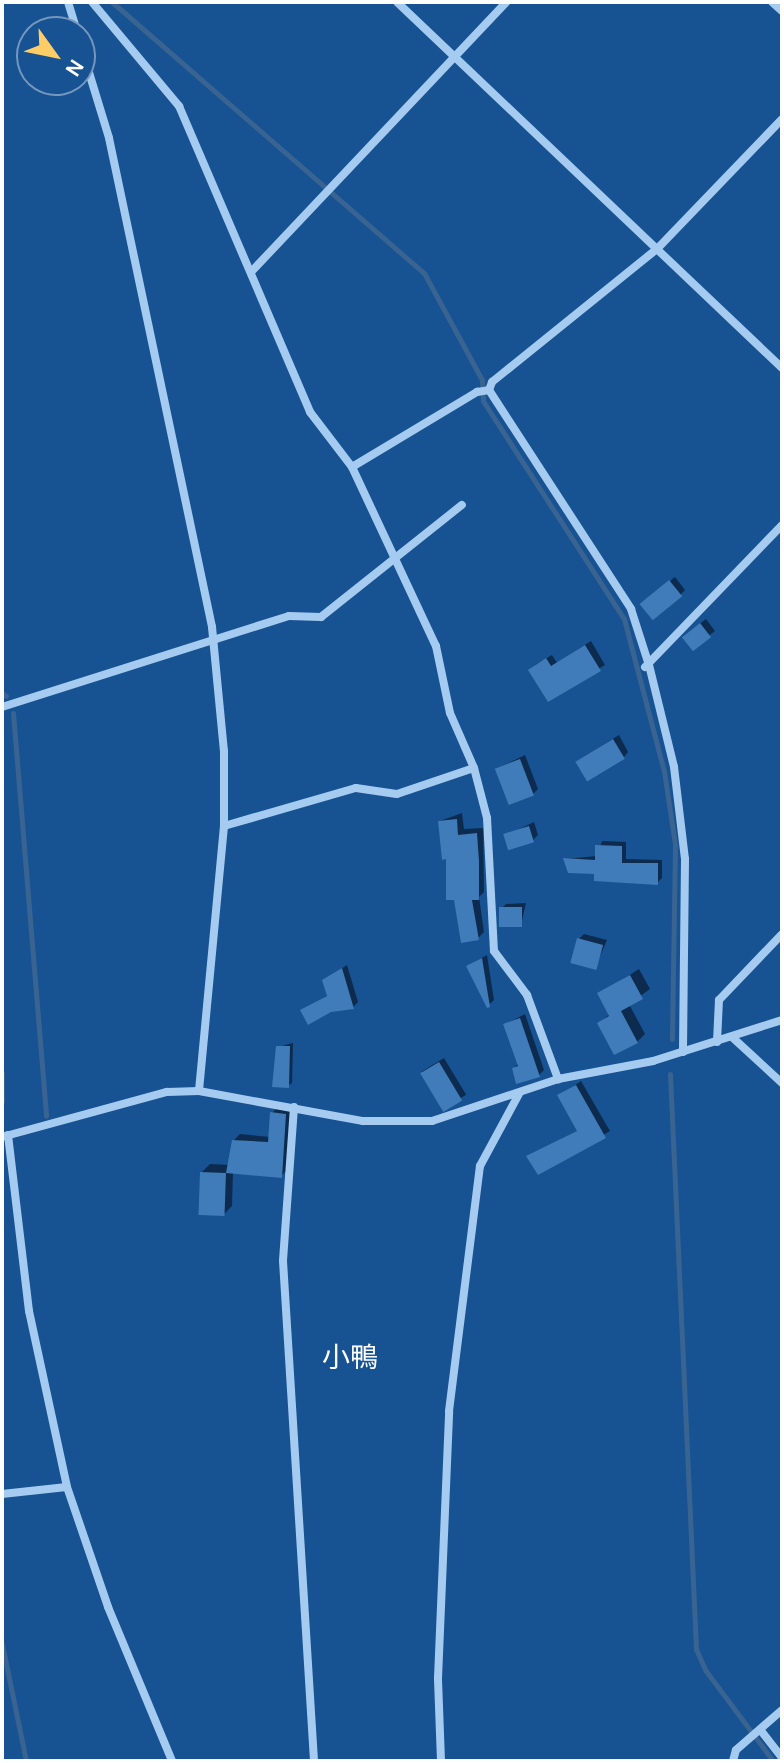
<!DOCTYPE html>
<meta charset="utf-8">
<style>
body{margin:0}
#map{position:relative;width:784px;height:1763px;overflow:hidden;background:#175292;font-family:Karla,"Noto Sans JP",sans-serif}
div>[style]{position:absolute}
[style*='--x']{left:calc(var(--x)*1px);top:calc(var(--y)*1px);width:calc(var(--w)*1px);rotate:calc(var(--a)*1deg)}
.shadow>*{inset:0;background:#0007;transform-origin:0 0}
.stream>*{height:5px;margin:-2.5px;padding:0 2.5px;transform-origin:2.5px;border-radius:2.5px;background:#396492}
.building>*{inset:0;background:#407cb9;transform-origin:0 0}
.minor>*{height:8px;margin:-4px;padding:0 4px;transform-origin:4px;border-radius:4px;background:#a6cbf0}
span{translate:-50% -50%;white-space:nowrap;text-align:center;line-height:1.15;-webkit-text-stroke:6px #175292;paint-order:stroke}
.neighbourhood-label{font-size:28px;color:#fff}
.frame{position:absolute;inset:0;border:4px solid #fff;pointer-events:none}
.north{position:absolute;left:16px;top:16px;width:80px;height:80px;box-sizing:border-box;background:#175292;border:2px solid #7497be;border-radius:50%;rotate:123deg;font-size:22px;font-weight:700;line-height:32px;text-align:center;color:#fff}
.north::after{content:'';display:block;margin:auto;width:28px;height:36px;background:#ffcc65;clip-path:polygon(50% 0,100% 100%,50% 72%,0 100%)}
</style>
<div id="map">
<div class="shadow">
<i style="clip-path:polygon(675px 577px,685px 590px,680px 595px,647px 599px)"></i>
<i style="left:706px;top:619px;width:15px;height:28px;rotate:53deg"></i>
<i style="clip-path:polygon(591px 641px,605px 665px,548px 699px,535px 665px,552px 655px,557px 663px)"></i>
<i style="clip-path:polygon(619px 735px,628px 752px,624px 757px,577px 761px)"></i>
<i style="clip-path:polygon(525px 755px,538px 789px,533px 794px,498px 768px)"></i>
<i style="clip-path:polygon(462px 813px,464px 829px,483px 828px,484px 892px,479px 897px,484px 932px,478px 938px,440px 821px)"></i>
<i style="clip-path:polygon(534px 822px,538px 835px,533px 840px,507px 835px)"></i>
<i style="clip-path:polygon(602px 841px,626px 842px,626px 859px,662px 860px,662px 878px,657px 883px,596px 873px,565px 859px,597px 856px)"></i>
<i style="clip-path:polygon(526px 903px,521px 925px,501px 909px,506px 904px)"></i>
<i style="clip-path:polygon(584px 934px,607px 940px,595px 968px,579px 939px)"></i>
<i style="clip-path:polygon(487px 955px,494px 1000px,490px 1004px,468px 966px)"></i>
<i style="clip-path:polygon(347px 965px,358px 1002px,353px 1007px,303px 1011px,328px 995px,330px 976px)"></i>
<i style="clip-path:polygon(639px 969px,650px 989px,629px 1004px,645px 1034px,637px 1042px,599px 1023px,610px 1014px,600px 994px)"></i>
<i style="clip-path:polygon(525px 1014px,544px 1070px,539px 1075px,514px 1068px,519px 1063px,506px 1024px)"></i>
<i style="clip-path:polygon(293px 1043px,292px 1083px,288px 1086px,278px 1047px)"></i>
<i style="left:444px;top:1058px;width:43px;height:26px;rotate:59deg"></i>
<i style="clip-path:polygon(581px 1081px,610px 1131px,539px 1172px,529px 1156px,579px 1130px,560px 1096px)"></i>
<i style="clip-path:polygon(278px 1107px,292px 1109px,287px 1170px,281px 1176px,233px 1171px,232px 1206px,224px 1214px,202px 1172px,210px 1164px,230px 1165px,233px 1141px,240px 1134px,270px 1137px,272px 1113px)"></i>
</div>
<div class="stream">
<i style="--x:112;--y:2;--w:413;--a:41"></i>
<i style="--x:424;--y:273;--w:122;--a:61.5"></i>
<i style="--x:482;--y:380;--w:21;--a:87"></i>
<i style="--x:483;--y:401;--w:260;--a:57.1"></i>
<i style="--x:624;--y:619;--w:157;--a:75.3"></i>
<i style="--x:664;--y:771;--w:75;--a:81.5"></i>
<i style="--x:675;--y:845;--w:194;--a:90.9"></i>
<i style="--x:2;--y:693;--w:5;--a:37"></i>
<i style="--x:13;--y:713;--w:404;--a:85.3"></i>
<i style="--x:2;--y:1073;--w:28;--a:90"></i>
<i style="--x:670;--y:1074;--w:576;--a:87.41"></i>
<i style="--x:696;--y:1649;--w:24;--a:66"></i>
<i style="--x:706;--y:1671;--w:112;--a:53.3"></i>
<i style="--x:2;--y:1644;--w:119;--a:78.4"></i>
</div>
<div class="building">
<i style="left:669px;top:580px;width:21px;height:38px;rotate:51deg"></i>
<i style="left:700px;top:623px;width:18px;height:23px;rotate:52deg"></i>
<i style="clip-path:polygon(585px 645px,601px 671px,548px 702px,528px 670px,546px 658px,551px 666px)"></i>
<i style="left:613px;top:739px;width:23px;height:44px;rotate:59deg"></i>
<i style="left:520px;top:759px;width:39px;height:27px;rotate:69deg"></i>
<i style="clip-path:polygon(457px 819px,458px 835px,477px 833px,479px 861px,479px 900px,472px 900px,479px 940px,461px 943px,454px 900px,446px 900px,446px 859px,442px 860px,438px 821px)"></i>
<i style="left:529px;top:826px;width:17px;height:27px;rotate:73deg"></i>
<i style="clip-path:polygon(595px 845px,622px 846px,622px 863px,658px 863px,658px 885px,594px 881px,594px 874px,568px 873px,563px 858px,595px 860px)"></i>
<i style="left:522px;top:907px;width:20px;height:23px;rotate:90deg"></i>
<i style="left:577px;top:938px;width:27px;height:26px;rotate:15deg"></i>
<i style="clip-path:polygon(482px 958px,490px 1007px,487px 1008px,466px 966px)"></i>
<i style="clip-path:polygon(342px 968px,354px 1009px,331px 1012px,308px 1025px,300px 1010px,327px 996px,322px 980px)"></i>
<i style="clip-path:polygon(630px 975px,643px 999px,621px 1011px,638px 1043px,614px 1055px,597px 1023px,609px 1016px,597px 993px)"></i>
<i style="clip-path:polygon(520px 1018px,540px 1077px,516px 1084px,512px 1068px,518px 1066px,503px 1024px)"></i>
<i style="clip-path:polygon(276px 1046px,290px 1046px,289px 1088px,272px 1087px)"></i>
<i style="left:439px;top:1062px;width:45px;height:22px;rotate:59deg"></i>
<i style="clip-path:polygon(576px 1085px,606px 1138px,538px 1175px,526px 1156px,577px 1131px,557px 1095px)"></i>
<i style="clip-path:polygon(270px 1112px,286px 1114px,282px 1178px,226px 1173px,232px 1140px,268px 1142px)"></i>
<i style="left:200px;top:1172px;width:26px;height:43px;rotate:2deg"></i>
</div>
<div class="minor">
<i style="--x:68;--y:2;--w:31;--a:73"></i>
<i style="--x:92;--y:2;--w:136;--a:50.1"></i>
<i style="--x:179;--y:106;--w:333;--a:66.8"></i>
<i style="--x:310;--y:412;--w:69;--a:52.6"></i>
<i style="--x:352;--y:467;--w:198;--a:64.9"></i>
<i style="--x:436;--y:646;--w:68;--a:78.2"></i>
<i style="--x:450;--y:713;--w:60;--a:66.4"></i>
<i style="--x:474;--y:768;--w:52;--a:75.4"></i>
<i style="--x:487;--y:818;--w:133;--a:87"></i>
<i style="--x:494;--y:951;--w:55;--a:53.1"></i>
<i style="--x:527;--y:995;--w:90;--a:69.7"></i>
<i style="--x:397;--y:2;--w:531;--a:43.55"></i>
<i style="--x:772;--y:2;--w:13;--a:42"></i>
<i style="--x:80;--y:43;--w:99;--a:73"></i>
<i style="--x:109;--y:138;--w:500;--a:78.1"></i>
<i style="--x:212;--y:627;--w:125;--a:84.5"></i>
<i style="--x:224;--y:751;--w:75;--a:90"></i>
<i style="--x:224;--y:826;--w:266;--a:95.4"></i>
<i style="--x:252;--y:271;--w:370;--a:-46.6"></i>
<i style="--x:489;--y:390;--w:261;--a:57"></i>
<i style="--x:631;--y:609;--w:59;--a:72.2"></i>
<i style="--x:649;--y:665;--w:105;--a:76.2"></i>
<i style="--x:674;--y:767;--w:93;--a:83.2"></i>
<i style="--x:685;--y:859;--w:193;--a:90.6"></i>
<i style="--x:489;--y:390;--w:9;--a:-69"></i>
<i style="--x:492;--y:382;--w:212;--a:-38.9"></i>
<i style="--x:657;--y:249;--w:180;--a:-46.1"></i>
<i style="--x:352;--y:467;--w:146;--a:-31"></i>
<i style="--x:477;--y:392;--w:12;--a:-9"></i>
<i style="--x:645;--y:667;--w:197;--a:-46"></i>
<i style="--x:2;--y:707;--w:301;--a:-17.6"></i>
<i style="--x:289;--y:616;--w:32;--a:2"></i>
<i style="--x:321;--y:617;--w:180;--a:-38.5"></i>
<i style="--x:224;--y:826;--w:137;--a:-16.1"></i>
<i style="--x:356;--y:788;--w:41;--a:8.3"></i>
<i style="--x:397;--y:794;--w:81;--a:-18.7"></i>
<i style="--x:732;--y:1037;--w:68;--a:42.6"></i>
<i style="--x:717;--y:1042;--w:42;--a:-87.3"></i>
<i style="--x:719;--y:1000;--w:91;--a:-46.3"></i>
<i style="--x:294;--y:1107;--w:154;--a:94.1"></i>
<i style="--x:283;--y:1261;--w:501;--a:86.45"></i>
<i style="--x:8;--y:1135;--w:177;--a:83.2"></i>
<i style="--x:29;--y:1311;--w:180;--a:77.8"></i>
<i style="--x:67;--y:1487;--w:127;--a:71.1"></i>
<i style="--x:108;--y:1607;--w:167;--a:67.4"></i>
<i style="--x:2;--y:1137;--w:171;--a:-15.3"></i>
<i style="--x:167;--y:1092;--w:32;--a:-2"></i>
<i style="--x:199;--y:1091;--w:167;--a:10.4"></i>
<i style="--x:363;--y:1121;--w:69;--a:0"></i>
<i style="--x:432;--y:1121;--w:133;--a:-18.4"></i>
<i style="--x:558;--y:1079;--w:97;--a:-10.7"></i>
<i style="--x:653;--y:1061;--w:135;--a:-17.6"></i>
<i style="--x:2;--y:1494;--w:65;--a:-6.1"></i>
<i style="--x:762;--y:1732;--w:33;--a:52"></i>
<i style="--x:441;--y:1761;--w:83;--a:-92.1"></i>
<i style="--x:438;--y:1678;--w:267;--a:-87.6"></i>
<i style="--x:449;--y:1411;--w:247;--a:-82.8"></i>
<i style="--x:480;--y:1166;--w:82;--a:-61.6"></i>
<i style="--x:733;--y:1761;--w:11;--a:-75"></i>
<i style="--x:736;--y:1750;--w:61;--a:-41"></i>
</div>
<div class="neighbourhood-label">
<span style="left:350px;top:1358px">小鴨</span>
</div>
<div class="frame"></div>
<div class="north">N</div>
</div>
